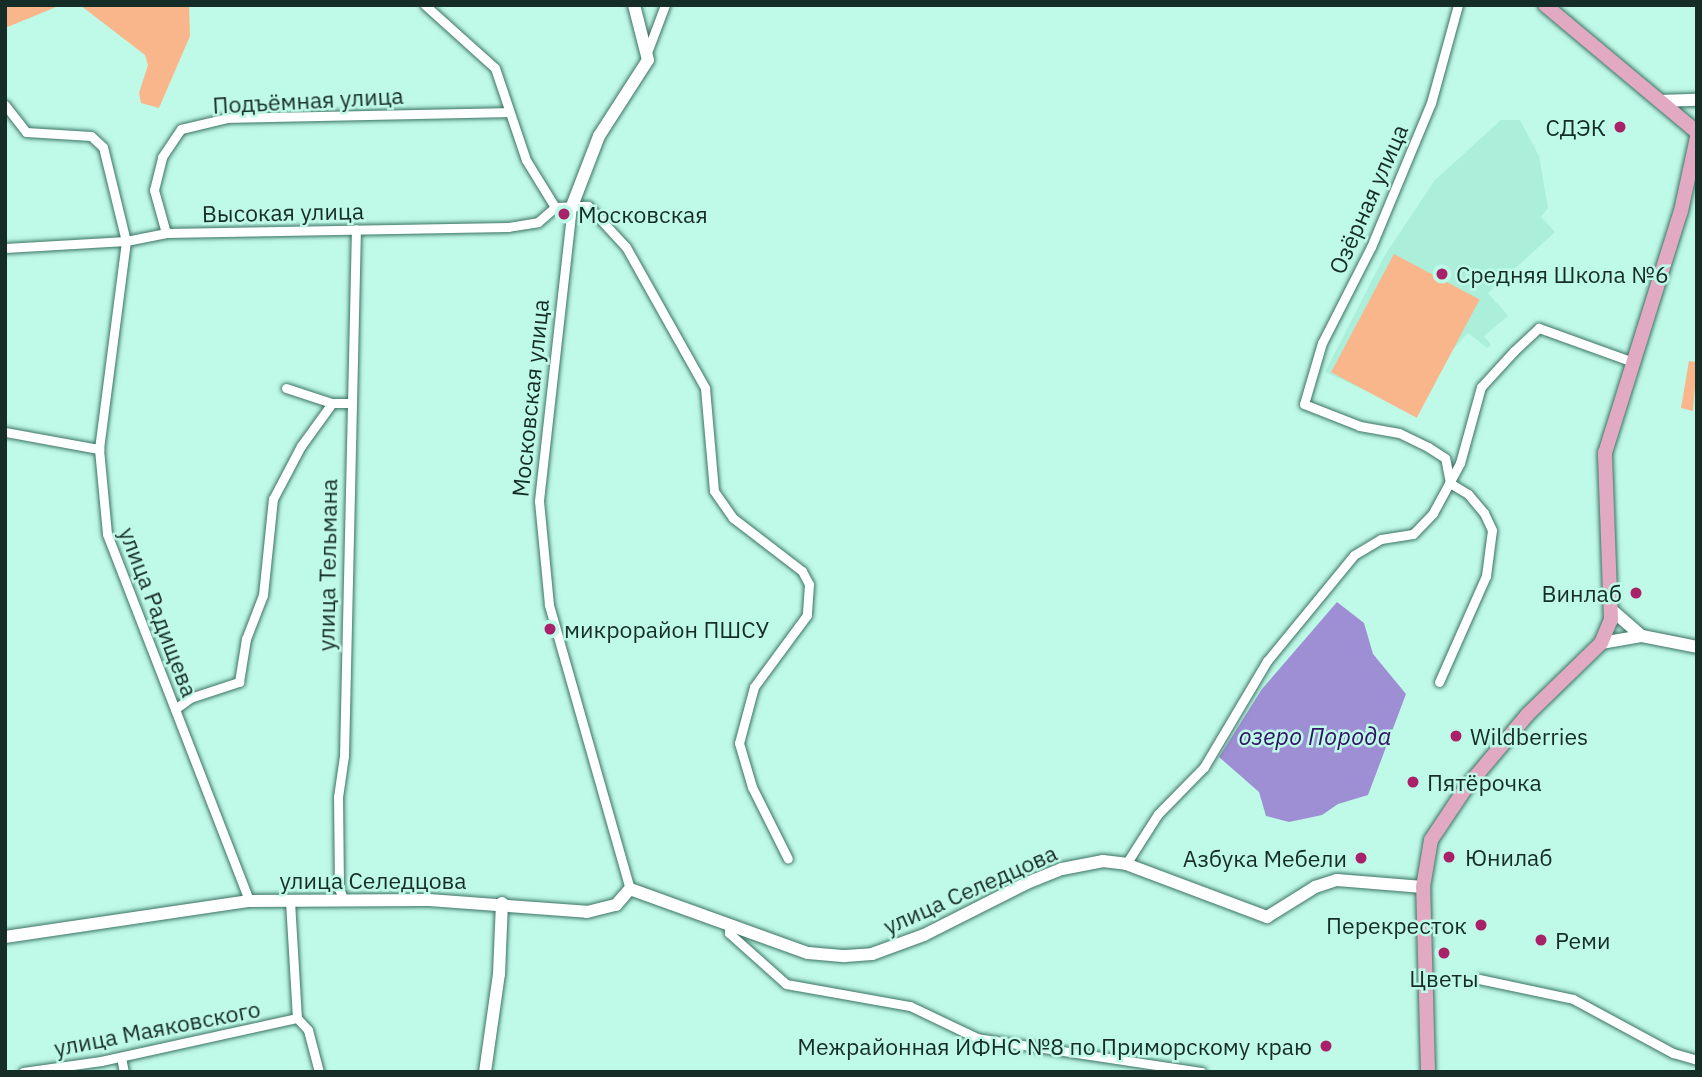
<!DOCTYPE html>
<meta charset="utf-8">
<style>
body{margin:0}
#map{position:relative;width:1702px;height:1077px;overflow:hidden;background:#bff9e7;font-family:"IBM Plex Sans",sans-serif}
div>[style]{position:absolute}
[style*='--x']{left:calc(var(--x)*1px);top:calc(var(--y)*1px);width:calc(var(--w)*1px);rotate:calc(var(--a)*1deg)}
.built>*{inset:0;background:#abefda}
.green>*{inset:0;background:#fab68b;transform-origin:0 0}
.water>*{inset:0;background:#9e8fd5}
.roads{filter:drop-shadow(0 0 2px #3c7364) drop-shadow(0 0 2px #3c7364)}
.street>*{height:9px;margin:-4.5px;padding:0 4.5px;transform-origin:4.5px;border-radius:4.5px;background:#fff}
.secondary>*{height:12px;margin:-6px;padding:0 6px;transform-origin:6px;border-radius:6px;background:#fff}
.primary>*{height:14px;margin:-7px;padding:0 7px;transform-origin:7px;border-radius:7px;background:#e1a9c2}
.dots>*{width:19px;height:19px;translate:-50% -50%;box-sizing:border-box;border:4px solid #bff9e7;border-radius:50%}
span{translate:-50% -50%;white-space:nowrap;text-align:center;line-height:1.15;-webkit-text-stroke:5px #bff9e7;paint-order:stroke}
.street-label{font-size:23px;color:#162d27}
.poi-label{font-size:23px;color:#162d27}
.right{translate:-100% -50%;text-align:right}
.left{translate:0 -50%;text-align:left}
.water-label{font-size:24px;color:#331366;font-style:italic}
.frame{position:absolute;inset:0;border:7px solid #162d27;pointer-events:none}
</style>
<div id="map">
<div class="built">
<i style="clip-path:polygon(1501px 120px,1520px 120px,1539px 156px,1548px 208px,1541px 217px,1555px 232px,1488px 293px,1508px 316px,1484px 336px,1491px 345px,1487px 348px,1468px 333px,1453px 349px,1418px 414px,1325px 372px,1385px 255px,1435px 180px)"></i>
</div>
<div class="green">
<i style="clip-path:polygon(5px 5px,61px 5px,5px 28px)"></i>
<i style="clip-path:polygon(80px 5px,189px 5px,190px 36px,159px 108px,141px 103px,139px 93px,148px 65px,145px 55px)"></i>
<i style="left:1394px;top:254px;width:97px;height:134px;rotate:28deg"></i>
<i style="clip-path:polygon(1689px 361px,1697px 362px,1693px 411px,1681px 408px)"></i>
</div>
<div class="water">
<i style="clip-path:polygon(1337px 602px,1364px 623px,1373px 654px,1406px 694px,1368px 795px,1338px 804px,1322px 815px,1289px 822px,1266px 816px,1259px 792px,1219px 757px,1262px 689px)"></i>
</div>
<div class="roads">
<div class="street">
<i style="--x:425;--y:5;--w:94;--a:42"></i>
<i style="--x:495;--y:68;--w:97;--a:71.4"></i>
<i style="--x:526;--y:160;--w:55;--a:58.3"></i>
<i style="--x:555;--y:207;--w:33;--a:-2"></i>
<i style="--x:588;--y:206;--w:56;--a:47.2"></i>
<i style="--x:626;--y:247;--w:162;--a:60.7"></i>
<i style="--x:705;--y:388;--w:103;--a:85"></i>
<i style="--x:714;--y:491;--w:33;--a:55"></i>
<i style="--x:733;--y:518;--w:87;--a:37.5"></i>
<i style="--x:802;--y:571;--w:15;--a:62"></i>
<i style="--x:809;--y:584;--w:31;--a:94"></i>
<i style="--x:807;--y:615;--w:89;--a:126.4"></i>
<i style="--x:754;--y:687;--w:58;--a:105"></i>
<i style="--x:739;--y:743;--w:46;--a:73.5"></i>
<i style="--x:752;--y:787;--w:80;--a:63.4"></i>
<i style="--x:648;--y:50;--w:48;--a:-69.3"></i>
<i style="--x:5;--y:105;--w:34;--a:52"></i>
<i style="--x:26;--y:132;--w:65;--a:3.5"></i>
<i style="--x:91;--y:136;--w:16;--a:43"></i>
<i style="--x:103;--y:147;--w:97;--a:76.3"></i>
<i style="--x:126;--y:241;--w:210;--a:97.4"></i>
<i style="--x:99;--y:449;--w:85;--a:84.6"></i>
<i style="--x:107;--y:534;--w:394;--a:68.8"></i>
<i style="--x:572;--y:206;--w:297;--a:96.4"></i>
<i style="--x:539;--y:501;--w:104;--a:84.5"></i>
<i style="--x:549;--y:605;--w:295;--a:74.1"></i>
<i style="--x:166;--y:233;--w:45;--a:-105.6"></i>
<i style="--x:154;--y:190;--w:34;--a:-76"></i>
<i style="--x:162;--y:157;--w:34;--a:-56"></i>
<i style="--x:181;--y:129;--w:47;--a:-13.4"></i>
<i style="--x:227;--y:118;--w:282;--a:-1.2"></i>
<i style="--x:5;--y:248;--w:121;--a:-3.3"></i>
<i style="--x:126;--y:241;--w:41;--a:-11.3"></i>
<i style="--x:166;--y:233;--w:342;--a:-1"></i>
<i style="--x:508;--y:227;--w:30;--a:-9"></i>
<i style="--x:538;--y:222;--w:23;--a:-41"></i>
<i style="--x:286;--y:388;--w:48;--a:18.1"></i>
<i style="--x:332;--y:403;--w:18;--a:0"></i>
<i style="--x:5;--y:432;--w:96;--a:10.3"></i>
<i style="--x:1439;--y:682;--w:116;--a:-66.1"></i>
<i style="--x:1486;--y:576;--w:46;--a:-82.6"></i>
<i style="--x:1492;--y:530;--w:19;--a:-115"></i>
<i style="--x:1484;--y:513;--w:25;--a:-130"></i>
<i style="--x:1468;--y:494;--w:21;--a:-149"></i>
<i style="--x:1450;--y:483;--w:25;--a:-101"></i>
<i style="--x:1445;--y:458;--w:20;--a:-147"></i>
<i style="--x:1428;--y:447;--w:32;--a:-154"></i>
<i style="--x:1399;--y:433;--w:40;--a:-170"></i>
<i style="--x:1360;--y:426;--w:60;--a:-158.6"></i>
<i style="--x:1304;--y:404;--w:64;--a:-73.6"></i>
<i style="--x:1322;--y:343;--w:108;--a:-63"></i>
<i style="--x:1371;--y:247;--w:156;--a:-67.4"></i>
<i style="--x:1431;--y:103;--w:102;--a:-74.6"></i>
<i style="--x:175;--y:709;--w:19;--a:-36"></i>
<i style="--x:190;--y:698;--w:52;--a:-18.1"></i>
<i style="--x:239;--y:682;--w:44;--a:-80.8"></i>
<i style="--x:246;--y:639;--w:47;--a:-68.9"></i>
<i style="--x:263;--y:595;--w:97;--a:-84.1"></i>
<i style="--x:273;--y:499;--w:60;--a:-62.2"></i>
<i style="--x:301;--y:446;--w:53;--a:-54.2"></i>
<i style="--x:1126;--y:864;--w:59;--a:-57.4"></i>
<i style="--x:1158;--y:814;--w:66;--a:-45.6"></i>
<i style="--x:1204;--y:767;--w:123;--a:-59.3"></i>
<i style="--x:1267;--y:661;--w:137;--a:-50.6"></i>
<i style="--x:1354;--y:555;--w:31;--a:-31"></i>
<i style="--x:1381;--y:539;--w:32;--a:-9"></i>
<i style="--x:1413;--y:534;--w:29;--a:-46"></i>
<i style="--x:1433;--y:513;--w:57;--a:-61.6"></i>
<i style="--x:1460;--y:463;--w:79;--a:-74.6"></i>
<i style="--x:1481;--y:387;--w:49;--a:-47.5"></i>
<i style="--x:1514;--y:351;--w:34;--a:-43"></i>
<i style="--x:1539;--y:328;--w:100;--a:19.9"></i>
<i style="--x:344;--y:900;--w:12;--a:-114"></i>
<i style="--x:339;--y:889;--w:92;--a:-90.6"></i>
<i style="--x:338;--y:797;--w:41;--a:-81.7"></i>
<i style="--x:344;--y:756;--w:527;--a:-88.7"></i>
<i style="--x:290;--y:901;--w:117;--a:86.6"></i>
<i style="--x:729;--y:925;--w:8;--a:90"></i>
<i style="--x:729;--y:933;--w:76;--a:41.8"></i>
<i style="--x:786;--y:984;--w:126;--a:10.1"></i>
<i style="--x:910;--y:1006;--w:74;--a:25.5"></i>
<i style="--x:977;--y:1038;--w:227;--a:8.6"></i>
<i style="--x:1479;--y:979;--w:96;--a:12"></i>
<i style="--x:1573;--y:999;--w:114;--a:28.4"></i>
<i style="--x:1673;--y:1053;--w:25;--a:16"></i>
<i style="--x:297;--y:1018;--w:16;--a:47"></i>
<i style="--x:308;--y:1030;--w:43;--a:75.3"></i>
<i style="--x:121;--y:1057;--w:15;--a:79"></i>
<i style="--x:23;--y:1072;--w:79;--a:-8"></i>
<i style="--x:101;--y:1061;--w:201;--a:-12.4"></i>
</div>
<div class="secondary">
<i style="--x:1659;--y:101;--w:38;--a:-2"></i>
<i style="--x:572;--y:206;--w:75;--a:-68.9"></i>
<i style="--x:599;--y:136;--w:90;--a:-57.2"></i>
<i style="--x:648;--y:60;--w:57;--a:-104.3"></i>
<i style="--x:1613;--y:611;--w:38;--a:41"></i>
<i style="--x:1601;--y:643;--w:42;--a:-9.7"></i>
<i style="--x:1642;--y:636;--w:56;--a:11.3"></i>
<i style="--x:5;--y:937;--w:247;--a:-8.4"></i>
<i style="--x:249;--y:901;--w:180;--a:-0.3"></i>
<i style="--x:429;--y:900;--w:158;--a:4.3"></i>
<i style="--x:587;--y:912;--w:30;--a:-14"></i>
<i style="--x:616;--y:905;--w:21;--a:-49"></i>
<i style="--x:630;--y:889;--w:189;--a:19.8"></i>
<i style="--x:808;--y:953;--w:37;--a:5"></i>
<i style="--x:845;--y:956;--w:27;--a:-4"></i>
<i style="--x:872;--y:954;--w:55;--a:-20.1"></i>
<i style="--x:924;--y:935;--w:115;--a:-26.8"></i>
<i style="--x:1027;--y:883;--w:38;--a:-22"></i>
<i style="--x:1062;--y:869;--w:42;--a:-11"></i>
<i style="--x:1103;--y:861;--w:23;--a:7"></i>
<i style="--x:1126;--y:864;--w:151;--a:20.6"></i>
<i style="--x:1267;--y:917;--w:57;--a:-32"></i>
<i style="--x:1315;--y:887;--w:23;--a:-18"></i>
<i style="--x:1337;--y:880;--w:86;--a:4.7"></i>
<i style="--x:485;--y:1072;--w:99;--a:-81.9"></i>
<i style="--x:499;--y:974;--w:71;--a:-87.6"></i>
</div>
<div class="primary">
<i style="--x:1545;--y:5;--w:198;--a:39.9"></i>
<i style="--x:1428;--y:1072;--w:185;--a:-91.5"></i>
<i style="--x:1423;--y:887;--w:48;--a:-80.3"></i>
<i style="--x:1431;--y:840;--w:61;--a:-56.3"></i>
<i style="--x:1465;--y:789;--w:97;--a:-50"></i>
<i style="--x:1527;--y:715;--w:103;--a:-44.2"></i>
<i style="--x:1601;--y:643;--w:25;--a:-67"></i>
<i style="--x:1611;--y:620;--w:167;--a:-92.1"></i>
<i style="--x:1605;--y:453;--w:254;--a:-72.6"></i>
<i style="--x:1681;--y:211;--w:76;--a:-77.8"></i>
</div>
</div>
<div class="dots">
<i style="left:1620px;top:127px;background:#a82169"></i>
<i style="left:564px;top:214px;background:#a82169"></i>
<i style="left:1442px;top:274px;background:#a82169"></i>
<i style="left:1636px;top:593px;background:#a82169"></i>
<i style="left:550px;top:629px;background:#a82169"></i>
<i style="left:1456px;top:736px;background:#a82169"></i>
<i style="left:1413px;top:782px;background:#a82169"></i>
<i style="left:1449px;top:857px;background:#a82169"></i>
<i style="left:1361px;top:858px;background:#a82169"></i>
<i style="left:1481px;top:925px;background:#a82169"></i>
<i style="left:1541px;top:940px;background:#a82169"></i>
<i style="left:1444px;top:953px;background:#a82169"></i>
<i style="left:1326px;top:1046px;background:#a82169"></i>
</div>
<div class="street-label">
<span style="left:308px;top:100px;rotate:-3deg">Подъёмная улица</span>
<span style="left:1368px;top:199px;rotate:-66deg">Озёрная улица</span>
<span style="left:283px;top:212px;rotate:-1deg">Высокая улица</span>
<span style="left:530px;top:398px;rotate:-84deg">Московская улица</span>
<span style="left:327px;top:565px;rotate:-89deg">улица Тельмана</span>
<span style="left:159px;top:612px;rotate:69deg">улица Радищева</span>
<span style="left:373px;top:880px">улица Селедцова</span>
<span style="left:970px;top:889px;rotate:-24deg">улица Селедцова</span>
<span style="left:157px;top:1028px;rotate:-11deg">улица Маяковского</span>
</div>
<div class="poi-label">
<span class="right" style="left:1606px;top:127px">СДЭК</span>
<span class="left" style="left:578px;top:214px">Московская</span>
<span class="left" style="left:1456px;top:274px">Средняя Школа №6</span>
<span class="right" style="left:1622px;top:593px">Винлаб</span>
<span class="left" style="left:564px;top:629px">микрорайон ПШСУ</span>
<span class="left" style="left:1470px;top:736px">Wildberries</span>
<span class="left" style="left:1427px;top:782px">Пятёрочка</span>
<span class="left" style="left:1465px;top:857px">Юнилаб</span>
<span class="right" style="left:1347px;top:858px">Азбука Мебели</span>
<span class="right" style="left:1467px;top:925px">Перекресток</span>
<span class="left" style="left:1555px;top:940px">Реми</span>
<span style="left:1444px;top:978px">Цветы</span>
<span class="right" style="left:1312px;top:1046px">Межрайонная ИФНС №8 по Приморскому краю</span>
</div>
<div class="water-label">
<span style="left:1315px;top:737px">озеро Порода</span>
</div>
<div class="frame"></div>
</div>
